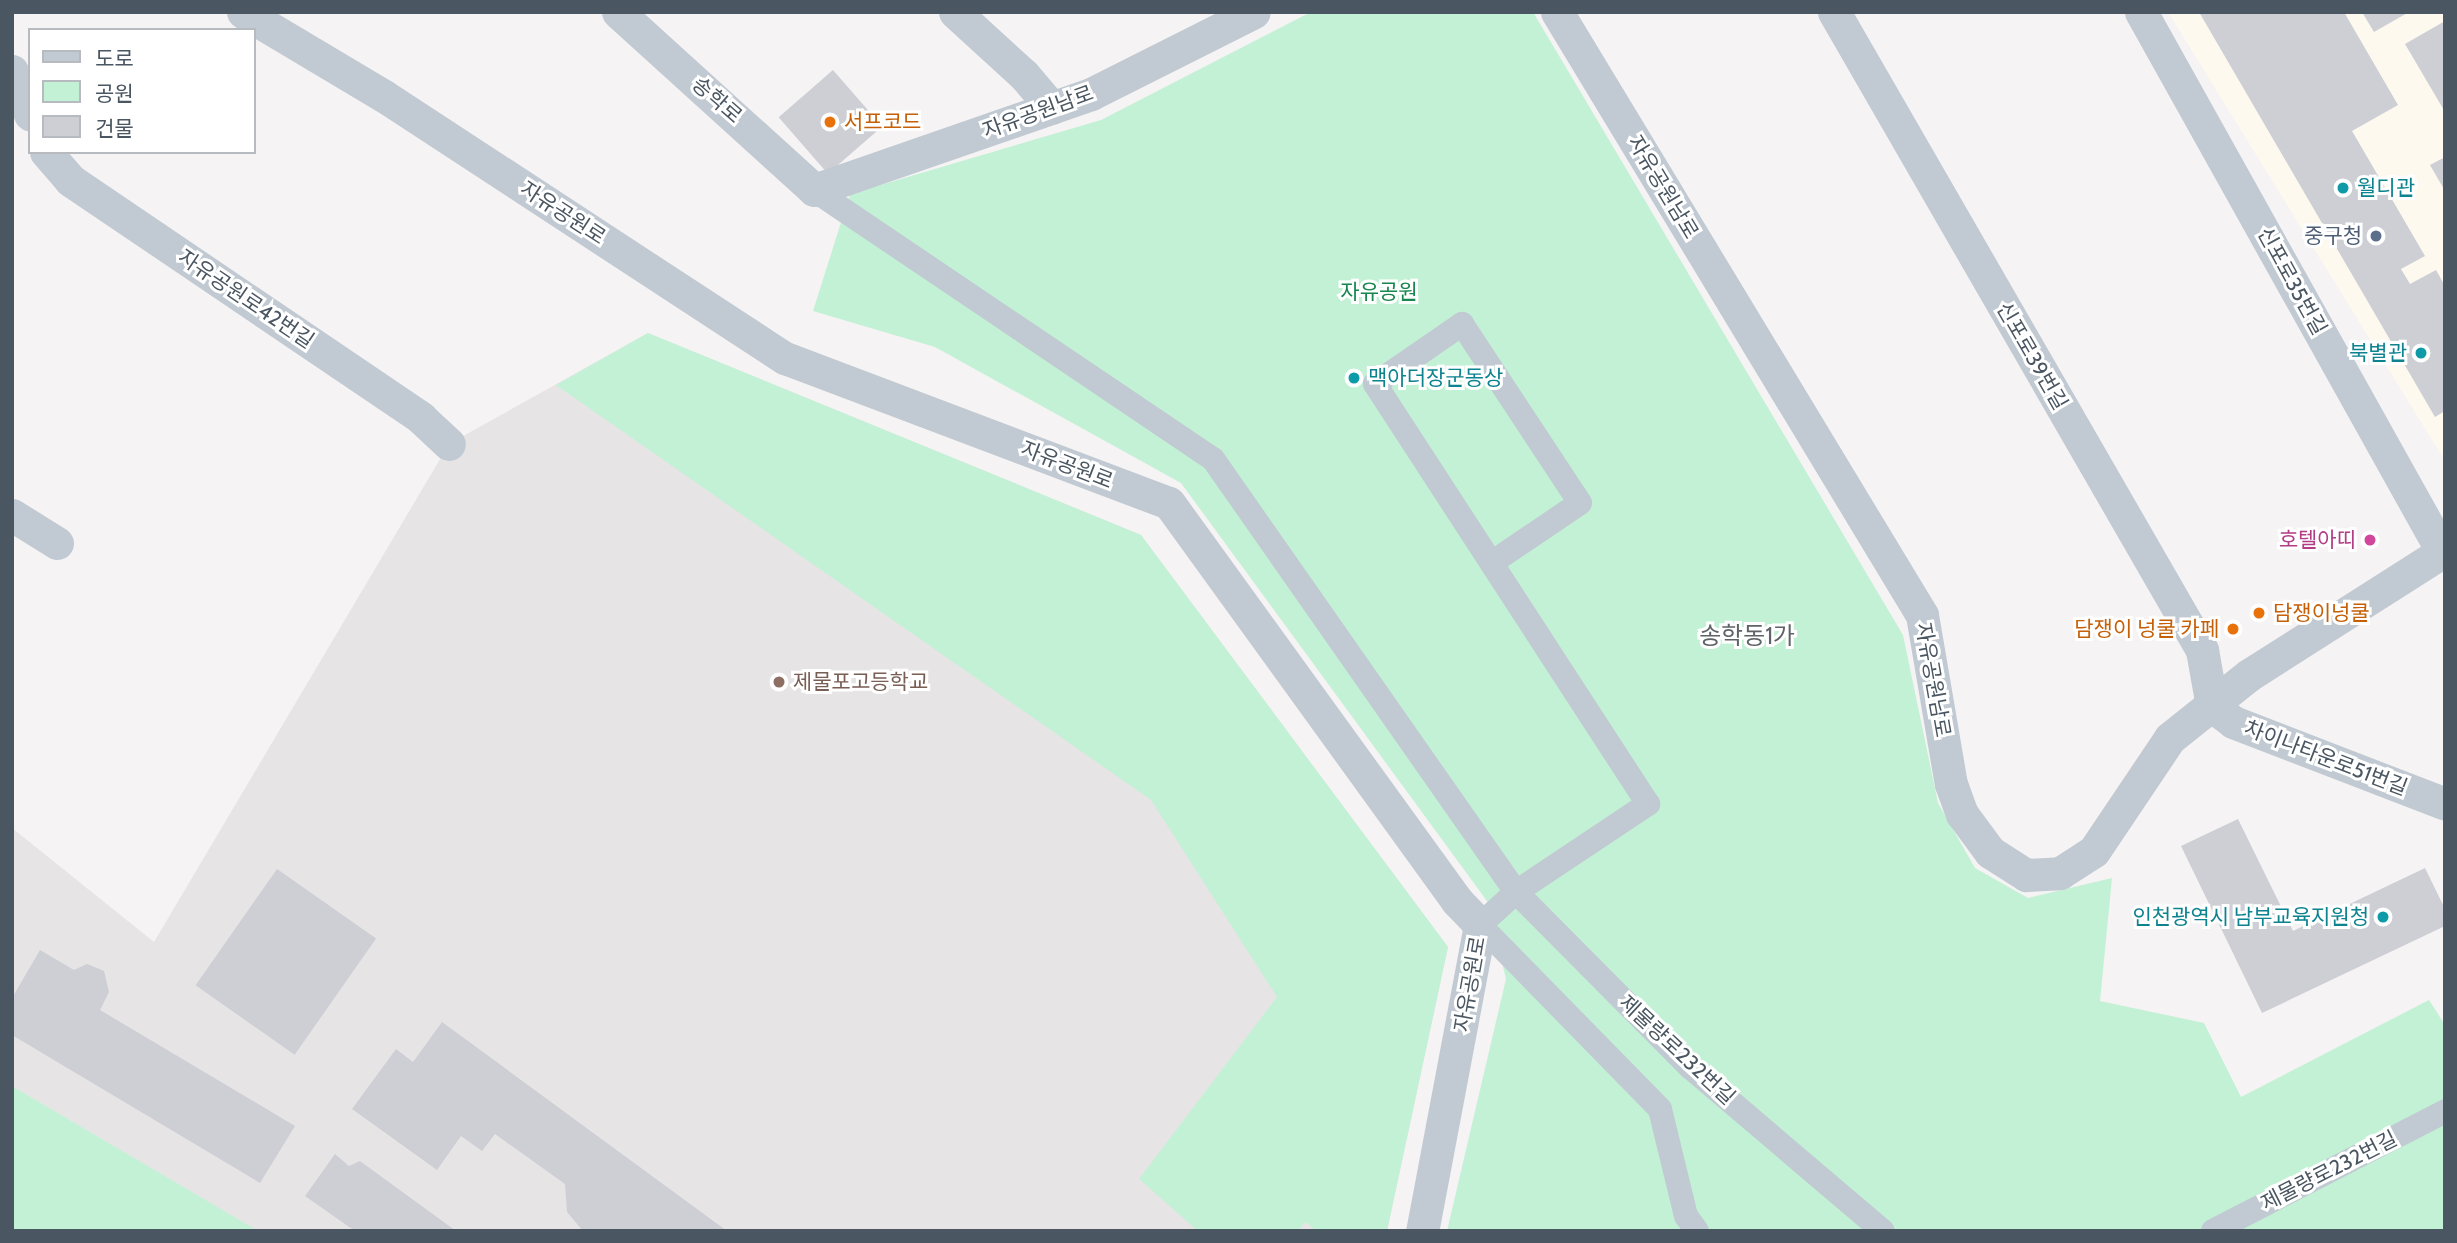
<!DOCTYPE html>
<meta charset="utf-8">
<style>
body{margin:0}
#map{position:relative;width:2457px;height:1243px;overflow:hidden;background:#f5f3f3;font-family:Cabin,"Noto Sans KR",sans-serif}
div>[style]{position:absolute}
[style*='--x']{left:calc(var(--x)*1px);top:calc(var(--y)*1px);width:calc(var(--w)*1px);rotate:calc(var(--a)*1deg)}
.commercial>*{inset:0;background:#fdf9ef}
.education>*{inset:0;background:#e6e4e5}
.green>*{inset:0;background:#c3f1d5}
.building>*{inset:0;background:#cdcfd5;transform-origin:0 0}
.pedestrian>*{height:24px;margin:-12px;padding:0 12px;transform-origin:12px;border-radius:12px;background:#c1cad2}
.minor>*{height:33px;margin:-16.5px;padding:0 16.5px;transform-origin:16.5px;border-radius:16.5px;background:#c1cad2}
.dots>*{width:19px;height:19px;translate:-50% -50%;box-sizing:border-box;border:4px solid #fff;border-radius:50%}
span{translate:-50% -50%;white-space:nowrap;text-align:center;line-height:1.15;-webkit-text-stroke:6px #fff;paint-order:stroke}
.street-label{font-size:21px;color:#4a5661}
.food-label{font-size:21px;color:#c56008}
.left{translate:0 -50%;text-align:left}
.right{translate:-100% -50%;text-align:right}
.culture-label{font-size:21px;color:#0d838f}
.service-label{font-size:21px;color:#4e5e75}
.park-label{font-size:21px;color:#17864f}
.hotel-label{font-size:21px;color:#b23c85}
.education-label{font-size:21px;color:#785e54}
.quarter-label{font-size:24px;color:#5f6368}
.frame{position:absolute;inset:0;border:14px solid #4a5661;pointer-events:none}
.legend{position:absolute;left:28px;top:28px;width:228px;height:126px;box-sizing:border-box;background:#fff;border:2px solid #b7bbc0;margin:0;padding:9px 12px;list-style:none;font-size:21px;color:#4a5661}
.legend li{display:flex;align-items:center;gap:14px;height:35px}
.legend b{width:35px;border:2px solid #b7bbc0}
</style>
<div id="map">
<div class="commercial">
<i style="clip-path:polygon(2168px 12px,2445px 12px,2445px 461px)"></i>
</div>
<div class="education">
<i style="clip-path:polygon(648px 333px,1141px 535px,1448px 947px,1387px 1231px,257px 1231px,12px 1086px,12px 828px,154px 942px,449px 444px)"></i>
</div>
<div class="green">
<i style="clip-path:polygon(1311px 12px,1533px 12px,1903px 635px,1938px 803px,1975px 868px,2028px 898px,2112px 878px,2100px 1001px,2204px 1023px,2241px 1097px,2429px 1000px,2445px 1025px,2445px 1231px,1447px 1231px,1506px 979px,1487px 901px,1181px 483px,935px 347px,813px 311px,850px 194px,1101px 120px)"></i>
<i style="clip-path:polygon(648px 333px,1141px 535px,1448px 947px,1387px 1231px,1316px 1231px,1306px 1222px,1297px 1231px,1198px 1231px,1139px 1179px,1277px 997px,1151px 800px,556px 385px)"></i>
<i style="clip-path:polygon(12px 1086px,253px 1228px,257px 1231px,12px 1231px)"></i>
</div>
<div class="building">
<i style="clip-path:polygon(2199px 12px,2344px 12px,2398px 105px,2352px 131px,2425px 256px,2401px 269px,2410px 284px,2436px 270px,2445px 286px,2445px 411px,2435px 417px)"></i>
<i style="clip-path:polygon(2362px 12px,2409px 12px,2374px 32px)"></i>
<i style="clip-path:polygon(2445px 21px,2445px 112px,2405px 44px)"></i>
<i style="left:833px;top:70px;width:75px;height:72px;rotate:49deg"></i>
<i style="clip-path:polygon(2445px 157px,2445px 191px,2430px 165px)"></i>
<i style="clip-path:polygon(2238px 819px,2293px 931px,2425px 868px,2445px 909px,2445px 926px,2262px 1013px,2181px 846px)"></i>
<i style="left:277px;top:869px;width:121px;height:142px;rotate:35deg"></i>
<i style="clip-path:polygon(40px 950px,74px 970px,87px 964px,104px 971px,109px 992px,100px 1010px,295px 1126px,260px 1183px,12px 1035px,12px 998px)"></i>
<i style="clip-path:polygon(442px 1022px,727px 1231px,583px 1231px,567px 1212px,565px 1184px,495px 1134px,482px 1151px,461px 1136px,437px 1170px,352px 1109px,396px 1049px,413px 1062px)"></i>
<i style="clip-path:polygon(335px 1154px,349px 1166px,360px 1161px,456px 1231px,355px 1231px,305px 1196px)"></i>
</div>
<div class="pedestrian">
<i style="--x:814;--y:190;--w:481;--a:34"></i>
<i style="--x:1213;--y:459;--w:528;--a:55.02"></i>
<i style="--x:1516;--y:892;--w:159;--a:-33.7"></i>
<i style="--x:1648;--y:804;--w:501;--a:-123.02"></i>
<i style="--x:1375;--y:384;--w:106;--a:-34.6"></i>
<i style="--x:1462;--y:324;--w:214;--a:56.6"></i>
<i style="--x:1580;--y:503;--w:105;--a:145.9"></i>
<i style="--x:1697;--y:1231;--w:19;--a:-126"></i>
<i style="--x:1686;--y:1216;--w:110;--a:-103.7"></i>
<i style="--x:1660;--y:1109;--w:257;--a:-134.4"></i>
<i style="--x:1480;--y:925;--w:49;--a:-42.5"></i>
<i style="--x:1516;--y:892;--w:247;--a:45.2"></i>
<i style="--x:1690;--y:1067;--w:253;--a:40.4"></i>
<i style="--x:2213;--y:1231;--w:261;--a:-27.3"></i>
</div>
<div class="minor">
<i style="--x:243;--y:12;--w:164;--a:30.8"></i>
<i style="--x:384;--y:96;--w:479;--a:33.2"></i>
<i style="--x:785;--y:358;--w:410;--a:20.7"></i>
<i style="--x:1169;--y:503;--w:491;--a:54.1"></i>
<i style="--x:1457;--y:901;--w:33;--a:46"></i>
<i style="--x:1480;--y:925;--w:311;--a:100.7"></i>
<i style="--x:618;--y:12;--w:265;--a:42.2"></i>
<i style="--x:814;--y:190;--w:293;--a:-19.1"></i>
<i style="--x:1091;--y:94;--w:182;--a:-26.7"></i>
<i style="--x:955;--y:12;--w:93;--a:42.4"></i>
<i style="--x:1024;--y:75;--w:43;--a:49.7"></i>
<i style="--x:1557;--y:12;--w:705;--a:58.81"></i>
<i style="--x:1922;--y:615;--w:171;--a:80.3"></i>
<i style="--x:1951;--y:784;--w:32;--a:70"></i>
<i style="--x:1962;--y:814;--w:47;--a:53.6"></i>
<i style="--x:1990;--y:852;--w:43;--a:32.6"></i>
<i style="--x:2026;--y:875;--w:34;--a:-3"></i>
<i style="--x:2060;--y:873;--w:40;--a:-32.9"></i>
<i style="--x:2094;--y:851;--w:136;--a:-56.1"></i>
<i style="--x:2170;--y:738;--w:101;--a:-38.6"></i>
<i style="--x:2249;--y:675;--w:232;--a:-32.5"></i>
<i style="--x:1834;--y:12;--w:737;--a:60.02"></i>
<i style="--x:2202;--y:650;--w:57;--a:79.9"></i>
<i style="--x:2212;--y:706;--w:26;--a:37"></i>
<i style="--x:2233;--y:722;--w:227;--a:21.1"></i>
<i style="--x:2141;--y:12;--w:617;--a:60.82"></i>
<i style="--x:12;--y:71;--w:47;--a:67.3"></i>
<i style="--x:46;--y:152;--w:37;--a:49"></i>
<i style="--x:70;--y:180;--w:424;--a:34.1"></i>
<i style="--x:421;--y:418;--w:38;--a:43"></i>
<i style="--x:12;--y:515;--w:53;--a:31.9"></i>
</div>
<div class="dots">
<i style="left:830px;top:122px;background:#e8710a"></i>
<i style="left:2343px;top:188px;background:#0f9aa8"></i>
<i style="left:2376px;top:236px;background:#5c6f8a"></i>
<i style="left:2421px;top:353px;background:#0f9aa8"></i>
<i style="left:1354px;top:378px;background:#0f9aa8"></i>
<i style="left:2370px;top:540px;background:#d1479c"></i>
<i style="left:2259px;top:613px;background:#e8710a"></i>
<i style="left:2233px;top:629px;background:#e8710a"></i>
<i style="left:779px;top:682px;background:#8d6e63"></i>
<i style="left:2383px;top:917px;background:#0f9aa8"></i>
</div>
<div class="street-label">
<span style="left:717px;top:100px;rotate:41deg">송학로</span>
<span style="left:1038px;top:112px;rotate:-20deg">자유공원남로</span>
<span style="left:1663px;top:187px;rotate:59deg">자유공원남로</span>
<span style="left:563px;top:213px;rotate:33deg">자유공원로</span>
<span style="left:2292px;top:281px;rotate:61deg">신포로35번길</span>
<span style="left:246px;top:299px;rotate:34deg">자유공원로42번길</span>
<span style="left:2032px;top:356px;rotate:60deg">신포로39번길</span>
<span style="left:1067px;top:465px;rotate:21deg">자유공원로</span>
<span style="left:1933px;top:680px;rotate:80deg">자유공원남로</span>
<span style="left:2326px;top:758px;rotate:21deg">차이나타운로51번길</span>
<span style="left:1470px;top:984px;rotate:-80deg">자유공원로</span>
<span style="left:1677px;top:1050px;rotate:43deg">제물량로232번길</span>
<span style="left:2329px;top:1171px;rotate:-27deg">제물량로232번길</span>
</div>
<div class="food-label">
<span class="left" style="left:844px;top:122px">서프코드</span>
<span class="left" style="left:2273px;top:613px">담쟁이넝쿨</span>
<span class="right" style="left:2219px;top:629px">담쟁이 넝쿨 카페</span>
</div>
<div class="culture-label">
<span class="left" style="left:2357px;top:188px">월디관</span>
<span class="right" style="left:2407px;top:353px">북별관</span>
<span class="left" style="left:1368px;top:378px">맥아더장군동상</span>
<span class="right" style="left:2369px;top:917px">인천광역시 남부교육지원청</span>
</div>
<div class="service-label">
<span class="right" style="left:2362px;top:236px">중구청</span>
</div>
<div class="park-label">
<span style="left:1379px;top:292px">자유공원</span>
</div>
<div class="hotel-label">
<span class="right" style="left:2356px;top:540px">호텔아띠</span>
</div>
<div class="education-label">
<span class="left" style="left:793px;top:682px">제물포고등학교</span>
</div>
<div class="quarter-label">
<span style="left:1747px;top:636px">송학동1가</span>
</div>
<div class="frame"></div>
<ul class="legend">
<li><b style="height:9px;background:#c1cad2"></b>도로</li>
<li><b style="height:19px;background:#c3f1d5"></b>공원</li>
<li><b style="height:19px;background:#cdcfd5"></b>건물</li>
</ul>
</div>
